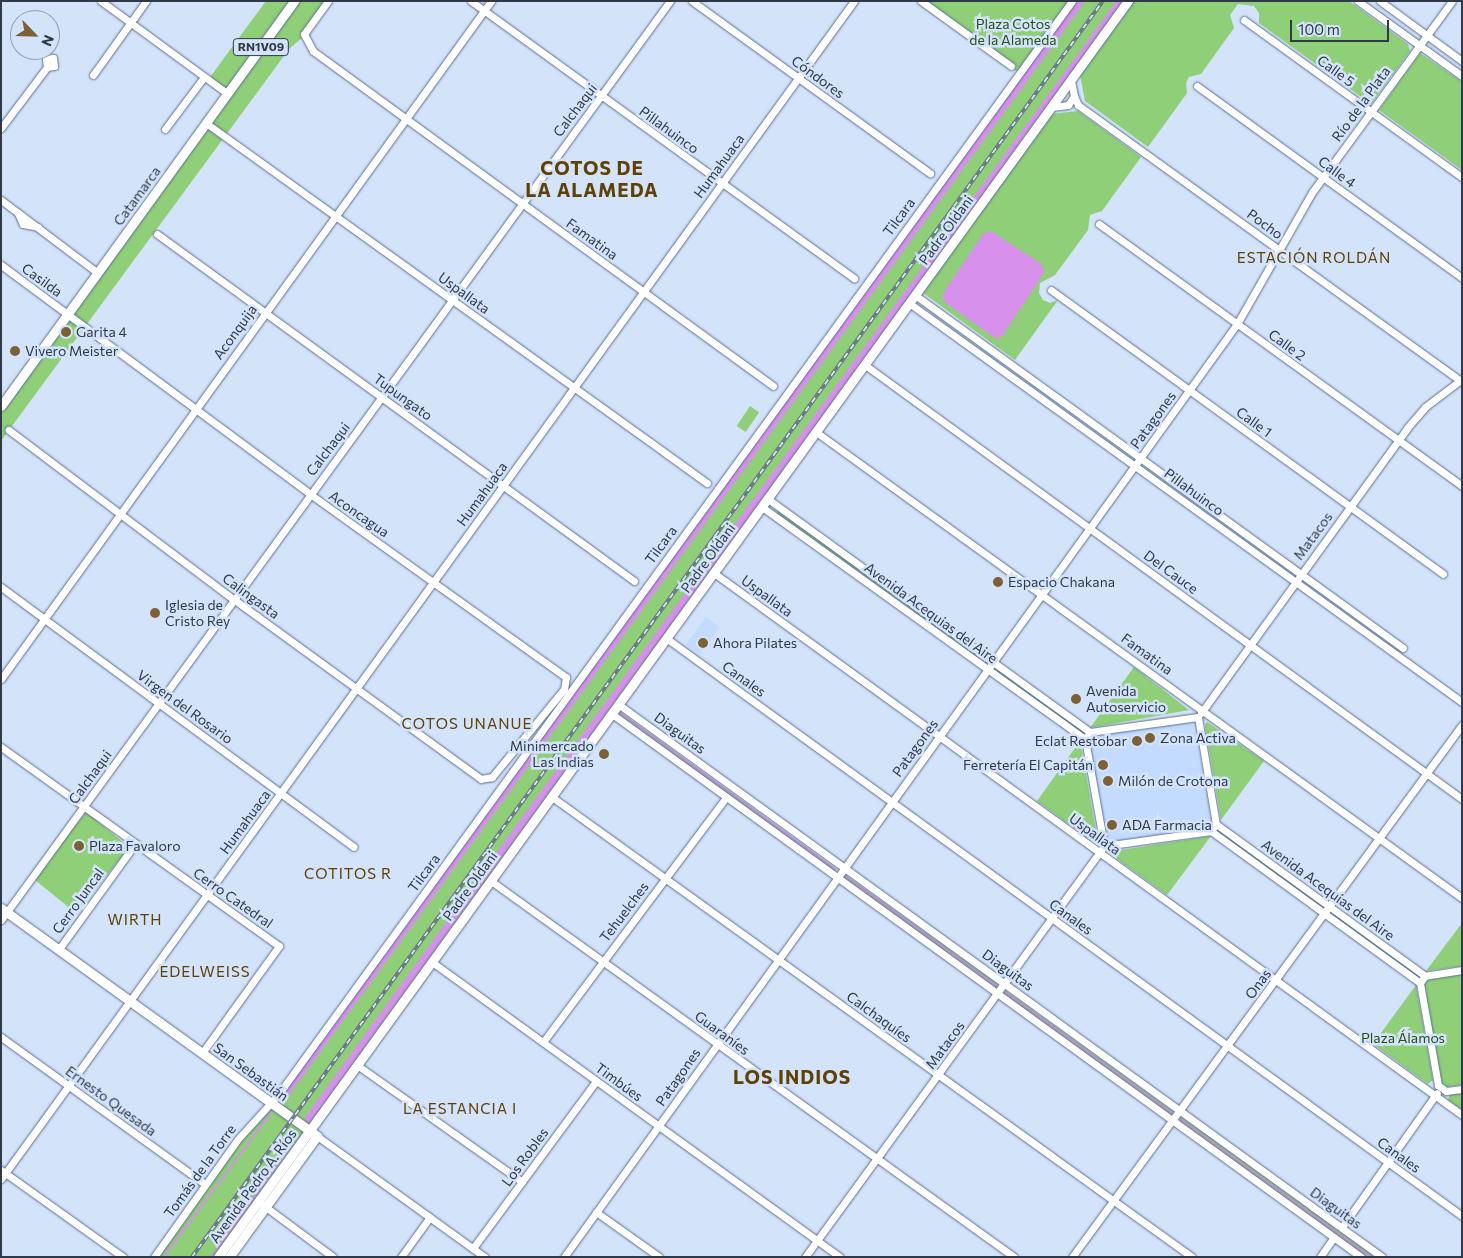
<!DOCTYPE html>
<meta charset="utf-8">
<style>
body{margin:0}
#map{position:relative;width:1463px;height:1258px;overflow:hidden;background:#d3e3fa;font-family:Commissioner,sans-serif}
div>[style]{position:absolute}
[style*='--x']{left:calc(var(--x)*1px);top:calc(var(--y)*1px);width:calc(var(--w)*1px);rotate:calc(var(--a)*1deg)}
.built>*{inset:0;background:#c3dbff;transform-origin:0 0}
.green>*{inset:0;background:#8ecf77;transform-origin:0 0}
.water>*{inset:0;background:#d791ec}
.stream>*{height:2px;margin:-1px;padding:0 1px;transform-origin:1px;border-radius:1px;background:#d791ec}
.canal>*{height:7px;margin:-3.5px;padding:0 3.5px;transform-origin:3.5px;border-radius:3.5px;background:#d791ec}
.roads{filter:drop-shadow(0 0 1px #596f91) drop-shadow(0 0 1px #596f91)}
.minor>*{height:7px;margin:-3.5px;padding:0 3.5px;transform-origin:3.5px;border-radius:3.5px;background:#fff}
.major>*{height:9px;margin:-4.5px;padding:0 4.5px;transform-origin:4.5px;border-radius:4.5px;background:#fff}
.rail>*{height:4px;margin-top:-2px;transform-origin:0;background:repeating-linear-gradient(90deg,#d3e3fa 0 5.5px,#697587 0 11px);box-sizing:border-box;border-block:1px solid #697587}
.dots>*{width:14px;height:14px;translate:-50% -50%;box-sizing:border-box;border:2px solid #d3e3fa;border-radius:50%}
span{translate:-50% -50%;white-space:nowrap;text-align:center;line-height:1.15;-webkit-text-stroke:5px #d3e3fa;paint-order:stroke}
.shield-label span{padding:1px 4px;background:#d3e3fa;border:1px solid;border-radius:4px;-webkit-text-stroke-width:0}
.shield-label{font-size:12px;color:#2f3948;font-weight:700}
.park-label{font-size:14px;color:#255111}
.street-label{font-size:14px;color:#2f3948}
.poi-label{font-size:14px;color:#2f3948}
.left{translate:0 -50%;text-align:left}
.right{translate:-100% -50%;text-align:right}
.neighbourhood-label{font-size:15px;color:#5f4106;letter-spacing:1px}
.district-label{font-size:19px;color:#5f4106;font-weight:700;letter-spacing:1px}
.frame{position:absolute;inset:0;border:2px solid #2f3948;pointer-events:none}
.north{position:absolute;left:10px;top:10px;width:50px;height:50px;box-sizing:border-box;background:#d3e3fa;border:1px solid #919fb3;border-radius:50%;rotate:114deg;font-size:14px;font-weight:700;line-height:20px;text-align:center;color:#2f3948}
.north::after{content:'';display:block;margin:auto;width:18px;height:22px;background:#7d6134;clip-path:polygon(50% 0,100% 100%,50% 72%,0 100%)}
.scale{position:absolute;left:1290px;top:20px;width:99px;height:22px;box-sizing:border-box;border:2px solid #2f3948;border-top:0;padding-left:6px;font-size:15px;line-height:18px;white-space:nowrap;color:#2f3948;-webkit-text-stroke:4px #d3e3fa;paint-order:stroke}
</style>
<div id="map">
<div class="built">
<i style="left:706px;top:617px;width:17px;height:34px;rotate:36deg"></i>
<i style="clip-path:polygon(1193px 721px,1212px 823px,1209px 829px,1106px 843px,1089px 740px,1096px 734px)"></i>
</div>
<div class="green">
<i style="clip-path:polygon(266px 1px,328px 1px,303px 37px,289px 49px,1px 441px,1px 406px,227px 94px,208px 80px)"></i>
<i style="clip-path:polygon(921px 1px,1128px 1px,218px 1257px,154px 1257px,237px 1140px,277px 1096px,1019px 73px)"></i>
<i style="clip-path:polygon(1133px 1px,1349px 1px,1408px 44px,1410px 51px,1371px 104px,1259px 23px,1259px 13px,1254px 6px,1238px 4px,1230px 15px,1234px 28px,1201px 74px,1189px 77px,1186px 83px,1187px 93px,1148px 147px,1085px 101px,1080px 75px)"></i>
<i style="clip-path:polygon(1420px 53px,1462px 82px,1462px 170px,1379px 110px)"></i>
<i style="clip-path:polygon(1078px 111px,1141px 157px,1102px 211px,1090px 215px,1088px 230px,1055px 275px,1040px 283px,1039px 293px,1043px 300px,1050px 303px,1058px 300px,1015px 360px,922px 292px,1051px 114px)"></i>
<i style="left:750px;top:406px;width:11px;height:24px;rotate:34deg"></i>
<i style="clip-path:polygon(778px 510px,982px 658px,983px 661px,776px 513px)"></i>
<i style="clip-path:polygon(1134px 667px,1189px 710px,1090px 728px)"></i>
<i style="clip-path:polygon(999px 669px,1083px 731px,1082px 732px,996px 671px)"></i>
<i style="left:619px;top:711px;width:268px;height:4px;rotate:36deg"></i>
<i style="clip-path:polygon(1207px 722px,1264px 761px,1221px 820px,1205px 725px)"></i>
<i style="clip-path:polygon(1080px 741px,1097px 836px,1092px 841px,1037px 801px)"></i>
<i style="left:86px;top:812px;width:56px;height:85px;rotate:39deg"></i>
<i style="clip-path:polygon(1221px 831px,1320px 903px,1319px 905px,1219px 833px)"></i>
<i style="clip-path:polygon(1211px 836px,1167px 895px,1113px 856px,1115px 851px)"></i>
<i style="clip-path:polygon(844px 874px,998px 984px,996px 989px,842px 878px)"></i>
<i style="clip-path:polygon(1335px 913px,1418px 974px,1417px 976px,1333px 916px)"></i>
<i style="clip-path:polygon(1462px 923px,1462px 966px,1426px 971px)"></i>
<i style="clip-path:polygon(1462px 973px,1462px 1085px,1446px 1087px,1441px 1085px,1424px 984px,1430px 978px)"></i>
<i style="clip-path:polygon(1416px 985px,1433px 1080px,1428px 1084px,1373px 1044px)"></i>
<i style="clip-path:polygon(1005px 990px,1173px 1111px,1171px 1116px,1003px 994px)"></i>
<i style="clip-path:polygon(1462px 1092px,1462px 1110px,1448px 1100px,1450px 1094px)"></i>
<i style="clip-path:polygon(1180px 1117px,1183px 1118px,1376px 1257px,1365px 1257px,1180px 1123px)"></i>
</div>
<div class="water">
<i style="clip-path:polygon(991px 231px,1040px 263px,1045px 271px,1003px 335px,996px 339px,943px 301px,943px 293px,983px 234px)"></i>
</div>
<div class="stream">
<i style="--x:620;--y:713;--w:266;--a:36"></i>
<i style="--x:845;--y:876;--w:187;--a:36.1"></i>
<i style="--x:1006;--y:993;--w:205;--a:35.9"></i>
<i style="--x:1181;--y:1120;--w:233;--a:35.9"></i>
<i style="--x:164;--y:1257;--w:179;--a:-53.4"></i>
<i style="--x:212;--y:1257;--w:146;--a:-54.8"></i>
</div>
<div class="canal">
<i style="--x:759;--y:496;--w:613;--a:-53.9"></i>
<i style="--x:607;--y:705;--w:253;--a:-54"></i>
<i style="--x:278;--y:1103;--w:1363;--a:-53.95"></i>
<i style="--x:308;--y:1118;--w:505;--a:-54.11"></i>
</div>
<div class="roads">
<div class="minor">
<i style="--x:101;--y:1;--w:157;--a:36.2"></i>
<i style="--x:328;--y:1;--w:41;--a:126"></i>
<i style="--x:304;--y:34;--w:19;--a:62"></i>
<i style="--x:313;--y:51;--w:569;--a:36.06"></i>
<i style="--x:471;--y:1;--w:473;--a:35.9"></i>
<i style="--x:692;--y:1;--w:294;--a:35.9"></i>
<i style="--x:921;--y:1;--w:111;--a:35.8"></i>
<i style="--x:1358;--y:1;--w:128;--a:35.8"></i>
<i style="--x:1380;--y:1;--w:102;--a:36.2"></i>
<i style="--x:1244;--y:20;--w:269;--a:35.8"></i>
<i style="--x:93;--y:75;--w:91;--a:-54.4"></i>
<i style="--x:1197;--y:86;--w:327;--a:35.9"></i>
<i style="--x:1074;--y:96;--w:10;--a:66"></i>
<i style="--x:1078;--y:105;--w:473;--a:35.8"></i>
<i style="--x:1052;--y:107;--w:16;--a:-7"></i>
<i style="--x:1068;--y:105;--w:11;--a:-56"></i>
<i style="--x:1074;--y:96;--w:15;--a:-101"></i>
<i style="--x:206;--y:123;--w:617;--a:35.7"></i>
<i style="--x:1;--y:128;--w:76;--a:-53"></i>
<i style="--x:47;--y:67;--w:7;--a:-8"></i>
<i style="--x:54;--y:66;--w:8;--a:-97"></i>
<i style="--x:53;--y:58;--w:7;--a:172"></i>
<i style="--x:46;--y:59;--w:8;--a:83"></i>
<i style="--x:165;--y:129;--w:65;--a:-53.1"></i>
<i style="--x:1;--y:200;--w:121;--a:37"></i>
<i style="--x:18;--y:213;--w:12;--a:66"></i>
<i style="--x:23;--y:224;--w:15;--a:11"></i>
<i style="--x:1099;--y:224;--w:448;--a:35.8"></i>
<i style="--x:157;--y:234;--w:590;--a:36.03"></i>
<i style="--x:1;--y:265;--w:385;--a:36.5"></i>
<i style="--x:310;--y:494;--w:315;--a:35.6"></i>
<i style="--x:566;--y:677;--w:12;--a:99"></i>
<i style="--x:564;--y:689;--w:114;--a:129.3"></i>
<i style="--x:492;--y:777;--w:11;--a:170"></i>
<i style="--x:481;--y:779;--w:306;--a:-144"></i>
<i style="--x:233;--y:599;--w:281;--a:-143"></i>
<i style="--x:1051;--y:290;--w:484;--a:35.9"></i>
<i style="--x:915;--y:295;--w:602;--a:35.88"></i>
<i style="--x:909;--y:303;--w:682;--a:35.81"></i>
<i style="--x:865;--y:365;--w:738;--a:36.02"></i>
<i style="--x:816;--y:432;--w:797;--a:35.81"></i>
<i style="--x:768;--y:499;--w:397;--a:35.9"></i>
<i style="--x:1090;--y:732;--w:109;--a:-7.9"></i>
<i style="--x:1198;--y:717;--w:109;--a:80.5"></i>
<i style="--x:1216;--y:824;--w:9;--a:126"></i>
<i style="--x:762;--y:507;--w:398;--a:35.7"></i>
<i style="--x:714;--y:573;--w:924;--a:35.93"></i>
<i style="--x:1;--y:587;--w:438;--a:36.4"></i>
<i style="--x:666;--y:638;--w:984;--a:35.98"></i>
<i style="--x:1;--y:679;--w:837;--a:-54.14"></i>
<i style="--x:618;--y:704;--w:943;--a:35.9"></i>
<i style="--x:1201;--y:713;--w:352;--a:-54.1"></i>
<i style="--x:1407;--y:428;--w:28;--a:-49"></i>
<i style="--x:1425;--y:407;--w:46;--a:-37.1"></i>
<i style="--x:612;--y:714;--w:925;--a:35.94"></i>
<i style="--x:1090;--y:732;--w:9;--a:126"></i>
<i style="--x:1085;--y:739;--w:109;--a:79.9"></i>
<i style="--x:1104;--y:846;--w:108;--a:-8"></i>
<i style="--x:1211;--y:831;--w:258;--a:36"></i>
<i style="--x:1;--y:747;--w:342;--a:35.6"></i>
<i style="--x:279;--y:946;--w:132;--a:125.7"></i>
<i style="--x:552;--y:797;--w:788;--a:35.71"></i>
<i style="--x:1216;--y:824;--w:258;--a:36"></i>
<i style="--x:491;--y:881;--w:644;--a:35.71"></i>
<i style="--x:1;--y:920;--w:1137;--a:-53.95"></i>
<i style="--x:59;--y:949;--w:130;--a:-54.1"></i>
<i style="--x:432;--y:962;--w:503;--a:35.87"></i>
<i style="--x:1462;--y:970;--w:37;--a:171"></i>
<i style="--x:1425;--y:976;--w:9;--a:126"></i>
<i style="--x:1420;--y:983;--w:104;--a:80"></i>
<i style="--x:1438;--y:1085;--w:10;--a:37"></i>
<i style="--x:1446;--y:1091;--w:16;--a:-7"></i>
<i style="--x:1;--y:1037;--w:251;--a:35.8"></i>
<i style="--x:543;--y:1042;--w:306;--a:-53.2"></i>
<i style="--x:357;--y:1065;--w:202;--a:35.3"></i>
<i style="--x:317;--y:1136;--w:207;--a:35.8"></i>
<i style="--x:1;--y:1170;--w:150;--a:35.5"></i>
<i style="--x:1;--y:1179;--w:1454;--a:-54.09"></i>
<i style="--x:263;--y:1205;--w:87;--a:36.6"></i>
<i style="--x:596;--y:1212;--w:77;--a:35.5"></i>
<i style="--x:1342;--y:1227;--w:164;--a:-54.7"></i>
<i style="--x:473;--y:1248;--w:207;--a:-53.6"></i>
<i style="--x:154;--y:1257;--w:143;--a:-54.6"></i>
<i style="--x:237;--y:1140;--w:59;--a:-47.7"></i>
<i style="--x:277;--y:1096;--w:1353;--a:-54.02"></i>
<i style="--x:401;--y:1257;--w:49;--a:-54.1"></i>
<i style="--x:564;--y:1257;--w:1150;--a:-54.2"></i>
<i style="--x:1237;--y:324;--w:153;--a:-60.3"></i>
<i style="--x:1313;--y:191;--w:235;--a:-53.8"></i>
<i style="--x:805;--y:1257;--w:508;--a:-53.96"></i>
<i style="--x:1072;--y:1257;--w:660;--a:-53.76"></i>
<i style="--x:1320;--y:1257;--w:24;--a:-55"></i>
</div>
<div class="major">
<i style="--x:1;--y:406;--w:500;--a:-54.1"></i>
<i style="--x:1;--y:908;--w:390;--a:35.8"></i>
<i style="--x:317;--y:1136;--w:150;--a:126"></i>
<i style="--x:218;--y:1257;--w:1551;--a:-54.08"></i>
</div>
</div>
<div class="rail">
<i style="--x:192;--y:1257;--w:1552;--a:-54.05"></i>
</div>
<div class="dots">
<i style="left:66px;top:332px;background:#7d6134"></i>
<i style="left:15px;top:351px;background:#7d6134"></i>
<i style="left:998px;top:582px;background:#7d6134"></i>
<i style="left:155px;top:613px;background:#7d6134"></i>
<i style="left:703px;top:643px;background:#7d6134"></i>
<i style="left:1076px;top:699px;background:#7d6134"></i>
<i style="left:1150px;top:738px;background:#7d6134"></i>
<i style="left:1137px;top:741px;background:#7d6134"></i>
<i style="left:604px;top:754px;background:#7d6134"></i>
<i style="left:1103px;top:765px;background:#7d6134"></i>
<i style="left:1108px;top:781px;background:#7d6134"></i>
<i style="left:1112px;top:825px;background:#7d6134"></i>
<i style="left:79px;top:846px;background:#7d6134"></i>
</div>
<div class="shield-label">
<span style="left:261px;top:47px">RN1V09</span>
</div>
<div class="park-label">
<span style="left:1013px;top:32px">Plaza Cotos<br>de la Alameda</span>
<span style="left:1403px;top:1038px">Plaza Álamos</span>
</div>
<div class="street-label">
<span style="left:1336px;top:71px;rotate:36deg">Calle 5</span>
<span style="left:818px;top:77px;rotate:36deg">Cóndores</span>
<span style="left:1361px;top:104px;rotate:-54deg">Río de la Plata</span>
<span style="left:575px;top:110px;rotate:-53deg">Calchaqui</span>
<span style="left:669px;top:130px;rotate:36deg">Pillahuinco</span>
<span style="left:719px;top:166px;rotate:-54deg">Humahuaca</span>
<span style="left:1337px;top:172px;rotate:36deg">Calle 4</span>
<span style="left:137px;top:196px;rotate:-54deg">Catamarca</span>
<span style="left:899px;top:217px;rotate:-54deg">Tilcara</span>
<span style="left:1265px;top:224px;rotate:36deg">Pocho</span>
<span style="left:946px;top:230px;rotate:-54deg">Padre Oldani</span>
<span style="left:592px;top:239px;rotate:36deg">Famatina</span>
<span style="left:42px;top:280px;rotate:36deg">Casilda</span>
<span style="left:464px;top:293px;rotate:36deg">Uspallata</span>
<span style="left:235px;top:332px;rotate:-54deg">Aconquija</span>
<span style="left:1287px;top:345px;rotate:36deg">Calle 2</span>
<span style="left:403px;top:397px;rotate:36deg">Tupungato</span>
<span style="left:1153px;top:420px;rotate:-54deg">Patagones</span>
<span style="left:1254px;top:422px;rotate:36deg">Calle 1</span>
<span style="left:328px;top:449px;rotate:-53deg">Calchaqui</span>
<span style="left:1194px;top:492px;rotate:36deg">Pillahuinco</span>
<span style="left:482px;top:494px;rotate:-54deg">Humahuaca</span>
<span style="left:359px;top:514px;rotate:35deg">Aconcagua</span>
<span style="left:1313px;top:536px;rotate:-54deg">Matacos</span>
<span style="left:661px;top:545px;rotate:-54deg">Tilcara</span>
<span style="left:708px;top:558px;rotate:-54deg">Padre Oldani</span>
<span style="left:1171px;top:572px;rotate:36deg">Del Cauce</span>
<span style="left:251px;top:596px;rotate:36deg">Calingasta</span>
<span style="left:767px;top:596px;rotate:36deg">Uspallata</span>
<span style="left:931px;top:613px;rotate:36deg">Avenida Acequias del Aire</span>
<span style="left:1147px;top:654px;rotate:36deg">Famatina</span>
<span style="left:744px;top:679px;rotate:36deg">Canales</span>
<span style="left:185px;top:707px;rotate:36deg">Virgen del Rosario</span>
<span style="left:680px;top:733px;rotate:36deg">Diaguitas</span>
<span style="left:915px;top:748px;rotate:-54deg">Patagones</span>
<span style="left:90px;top:777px;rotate:-54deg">Calchaqui</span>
<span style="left:245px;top:822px;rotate:-54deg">Humahuaca</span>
<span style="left:1095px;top:834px;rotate:36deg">Uspallata</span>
<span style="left:424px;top:873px;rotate:-54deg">Tilcara</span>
<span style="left:470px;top:886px;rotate:-54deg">Padre Oldani</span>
<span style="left:1328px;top:890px;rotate:36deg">Avenida Acequias del Aire</span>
<span style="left:233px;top:898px;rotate:35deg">Cerro Catedral</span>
<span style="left:78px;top:901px;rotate:-54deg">Cerro Juncal</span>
<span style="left:624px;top:912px;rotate:-53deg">Tehuelches</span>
<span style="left:1071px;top:917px;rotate:36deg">Canales</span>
<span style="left:1008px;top:970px;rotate:36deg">Diaguitas</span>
<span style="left:1258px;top:984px;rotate:-54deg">Onas</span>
<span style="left:879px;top:1017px;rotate:36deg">Calchaquíes</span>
<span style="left:722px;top:1033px;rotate:36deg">Guaraníes</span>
<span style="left:945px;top:1045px;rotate:-54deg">Matacos</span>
<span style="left:251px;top:1072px;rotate:36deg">San Sebastián</span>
<span style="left:678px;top:1077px;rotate:-55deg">Patagones</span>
<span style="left:619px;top:1082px;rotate:36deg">Timbúes</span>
<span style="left:111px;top:1101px;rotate:36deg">Ernesto Quesada</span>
<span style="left:1399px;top:1155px;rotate:36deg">Canales</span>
<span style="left:525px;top:1157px;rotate:-54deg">Los Robles</span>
<span style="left:200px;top:1171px;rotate:-54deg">Tomás de la Torre</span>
<span style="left:253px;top:1186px;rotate:-54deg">Avenida Pedro A. Ríos</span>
<span style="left:1336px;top:1208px;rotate:36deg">Diaguitas</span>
</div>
<div class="poi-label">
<span class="left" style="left:76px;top:332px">Garita 4</span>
<span class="left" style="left:25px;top:351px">Vivero Meister</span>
<span class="left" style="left:1008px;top:582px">Espacio Chakana</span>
<span class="left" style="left:165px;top:613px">Iglesia de<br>Cristo Rey</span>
<span class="left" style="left:713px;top:643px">Ahora Pilates</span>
<span class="left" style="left:1086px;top:699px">Avenida<br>Autoservicio</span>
<span class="left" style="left:1160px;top:738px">Zona Activa</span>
<span class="right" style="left:1127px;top:741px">Eclat Restobar</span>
<span class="right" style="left:594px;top:754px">Minimercado<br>Las Indias</span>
<span class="right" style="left:1093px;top:765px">Ferretería El Capitán</span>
<span class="left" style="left:1118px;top:781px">Milón de Crotona</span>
<span class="left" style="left:1122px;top:825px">ADA Farmacia</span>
<span class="left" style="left:89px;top:846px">Plaza Favaloro</span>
</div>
<div class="neighbourhood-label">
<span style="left:1314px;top:258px">ESTACIÓN ROLDÁN</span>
<span style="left:467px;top:724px">COTOS UNANUE</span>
<span style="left:348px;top:874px">COTITOS R</span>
<span style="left:135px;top:920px">WIRTH</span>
<span style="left:205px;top:972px">EDELWEISS</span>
<span style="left:460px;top:1109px">LA ESTANCIA I</span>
</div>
<div class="district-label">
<span style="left:592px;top:179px">COTOS DE<br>LA ALAMEDA</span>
<span style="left:792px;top:1077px">LOS INDIOS</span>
</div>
<div class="frame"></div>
<div class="north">N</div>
<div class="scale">100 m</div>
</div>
